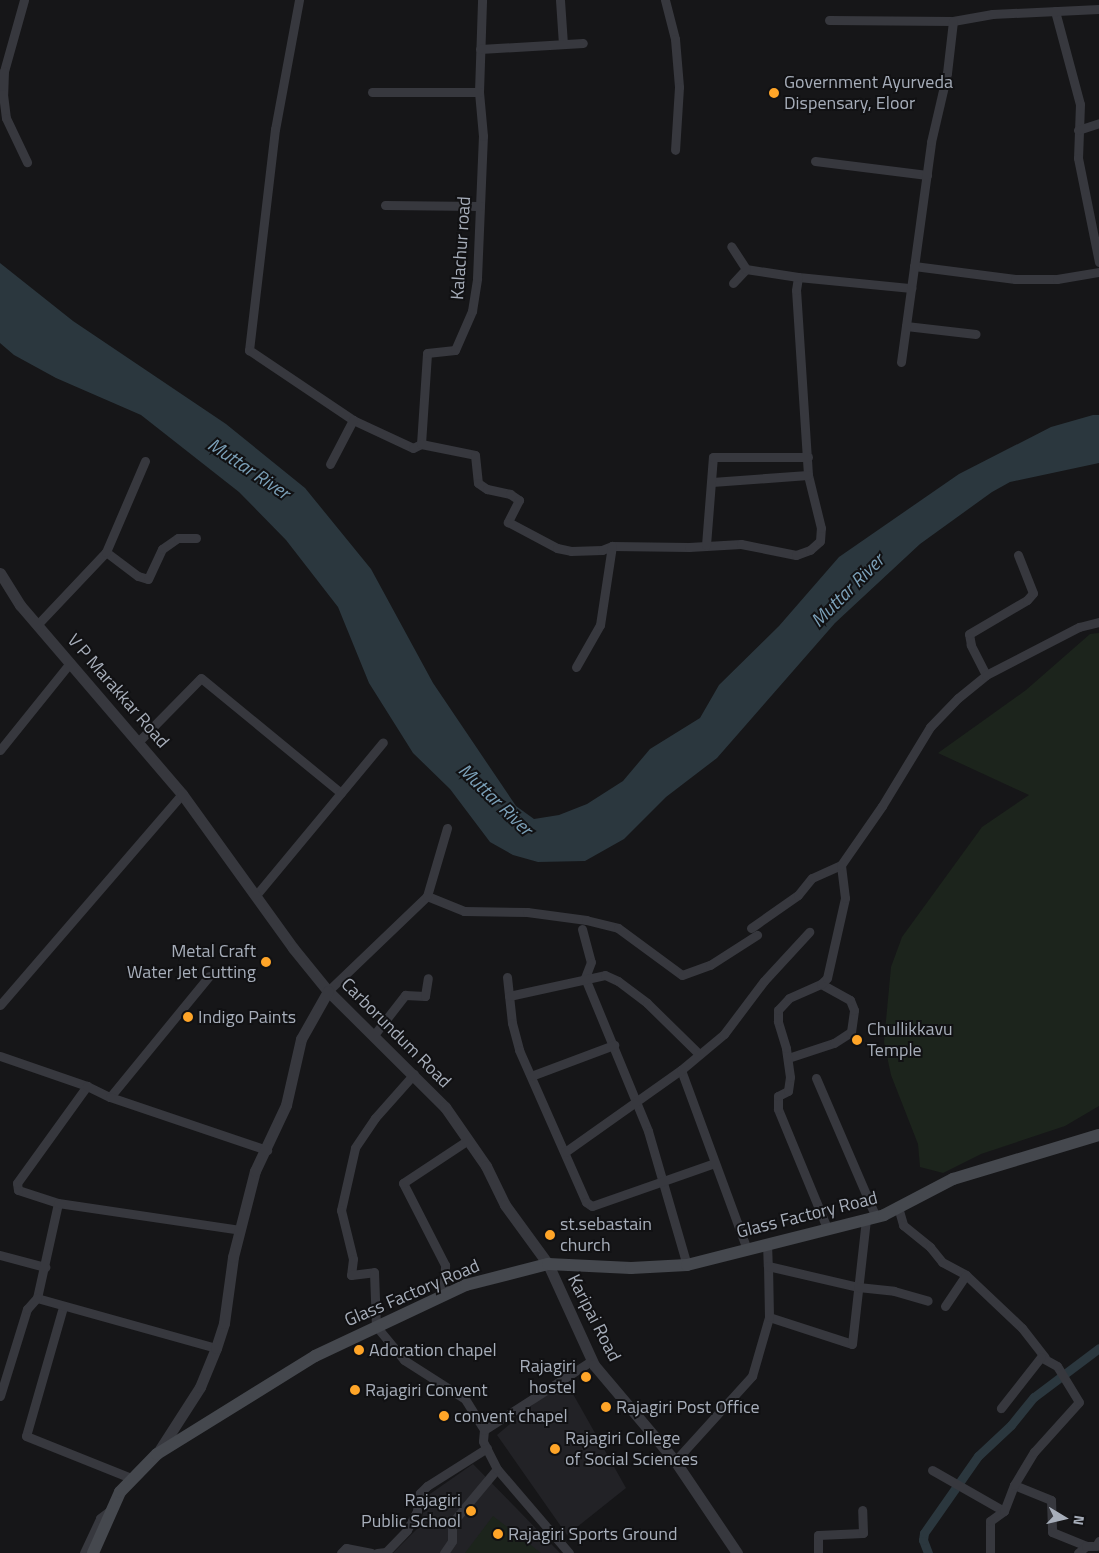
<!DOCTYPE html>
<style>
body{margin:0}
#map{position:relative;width:1099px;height:1553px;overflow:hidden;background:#161618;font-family:"Titillium Web",sans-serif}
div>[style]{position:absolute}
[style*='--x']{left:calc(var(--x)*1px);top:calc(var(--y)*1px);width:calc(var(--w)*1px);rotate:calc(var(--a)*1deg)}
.built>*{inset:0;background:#222226}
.green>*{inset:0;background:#1c241c}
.water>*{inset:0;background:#2b373e}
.canal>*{height:9px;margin:-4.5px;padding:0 4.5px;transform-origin:4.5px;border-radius:4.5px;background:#2b373e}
.minor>*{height:9px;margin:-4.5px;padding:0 4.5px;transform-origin:4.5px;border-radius:4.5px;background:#37383e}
.tertiary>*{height:11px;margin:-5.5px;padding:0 5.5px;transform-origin:5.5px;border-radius:5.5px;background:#37383e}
.secondary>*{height:12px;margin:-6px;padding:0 6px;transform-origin:6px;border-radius:6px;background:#45484e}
.dots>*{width:14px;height:14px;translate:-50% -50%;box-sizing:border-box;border:2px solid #111113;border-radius:50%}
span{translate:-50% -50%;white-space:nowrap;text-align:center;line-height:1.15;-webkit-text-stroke:4px #111113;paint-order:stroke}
.poi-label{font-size:18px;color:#a7aeba}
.left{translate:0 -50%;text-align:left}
.right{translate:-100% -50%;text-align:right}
.street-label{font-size:18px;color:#a7aeba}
.water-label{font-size:19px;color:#7ba0b8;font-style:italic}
.north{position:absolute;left:1039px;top:1493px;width:50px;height:50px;-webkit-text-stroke:4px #111113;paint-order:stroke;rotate:99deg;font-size:14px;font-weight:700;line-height:20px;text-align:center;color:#a7aeba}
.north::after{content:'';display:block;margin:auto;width:18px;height:22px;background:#a7aeba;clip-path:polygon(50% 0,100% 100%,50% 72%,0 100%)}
</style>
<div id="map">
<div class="built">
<i style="clip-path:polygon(564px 1378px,626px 1488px,567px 1535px,497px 1435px)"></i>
<i style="clip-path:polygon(473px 1464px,560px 1553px,393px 1553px,420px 1526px,427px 1496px)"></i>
</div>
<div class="green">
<i style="clip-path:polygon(1099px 633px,1099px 1106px,1065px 1126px,981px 1154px,943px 1173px,920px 1167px,918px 1144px,891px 1075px,884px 1042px,891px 967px,902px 937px,982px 827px,1029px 795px,938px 753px,1026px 690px,1090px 634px)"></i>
<i style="clip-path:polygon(493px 1516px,541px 1553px,465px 1553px)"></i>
</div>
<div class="water">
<i style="clip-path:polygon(0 263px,73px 321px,226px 424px,305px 488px,371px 569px,433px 683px,516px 806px,534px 819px,559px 815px,587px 804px,623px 781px,650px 749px,700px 718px,719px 685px,779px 626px,839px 557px,959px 474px,1051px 427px,1093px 415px,1099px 415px,1099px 463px,1010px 482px,992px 492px,920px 544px,835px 623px,717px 758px,666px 797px,624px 839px,585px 861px,538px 862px,513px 855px,490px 842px,450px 789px,413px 753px,369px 683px,338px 607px,286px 540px,239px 492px,141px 415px,56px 378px,14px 355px,0 343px)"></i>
</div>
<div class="canal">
<i style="--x:928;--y:1553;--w:14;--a:-111"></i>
<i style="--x:923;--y:1540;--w:7;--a:-82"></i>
<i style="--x:924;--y:1533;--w:94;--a:-55"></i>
<i style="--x:978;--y:1456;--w:45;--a:-43.2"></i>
<i style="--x:1011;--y:1425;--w:36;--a:-51"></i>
<i style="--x:1034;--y:1397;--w:81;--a:-37"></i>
</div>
<div class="minor">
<i style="--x:24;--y:0;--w:74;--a:105.7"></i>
<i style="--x:4;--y:71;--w:23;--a:92"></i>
<i style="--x:3;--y:94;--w:24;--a:83"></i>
<i style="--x:6;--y:118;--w:49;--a:64.5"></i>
<i style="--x:299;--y:0;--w:131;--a:100.5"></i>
<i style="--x:275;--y:129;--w:223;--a:96.7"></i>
<i style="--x:249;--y:350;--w:125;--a:33.9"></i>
<i style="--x:353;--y:420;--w:66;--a:25"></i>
<i style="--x:413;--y:448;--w:9;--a:-27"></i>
<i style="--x:421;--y:444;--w:91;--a:-86.2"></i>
<i style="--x:427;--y:353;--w:28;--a:-6"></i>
<i style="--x:455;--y:350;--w:43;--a:-66.4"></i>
<i style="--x:472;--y:311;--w:33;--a:-81"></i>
<i style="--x:477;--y:278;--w:142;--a:-87.6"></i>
<i style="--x:483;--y:136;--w:44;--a:-95.2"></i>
<i style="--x:479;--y:92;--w:92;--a:-88.1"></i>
<i style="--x:560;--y:0;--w:44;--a:86.1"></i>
<i style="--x:665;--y:0;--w:40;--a:75.6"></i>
<i style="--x:675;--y:39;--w:48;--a:85.2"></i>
<i style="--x:679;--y:87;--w:63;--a:93.6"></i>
<i style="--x:1055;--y:11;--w:96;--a:75"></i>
<i style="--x:1080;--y:104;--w:54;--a:92.1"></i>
<i style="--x:1078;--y:158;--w:106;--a:78.6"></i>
<i style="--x:829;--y:20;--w:124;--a:0.5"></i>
<i style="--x:953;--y:21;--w:40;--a:-10"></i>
<i style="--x:992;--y:14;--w:107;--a:-2.7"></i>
<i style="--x:480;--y:49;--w:103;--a:-3.3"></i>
<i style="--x:372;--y:92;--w:107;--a:0"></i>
<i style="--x:1078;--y:130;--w:22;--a:-18"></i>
<i style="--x:815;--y:161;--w:113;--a:7.1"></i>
<i style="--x:385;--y:205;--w:95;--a:0.6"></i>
<i style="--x:914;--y:266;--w:102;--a:7.3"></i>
<i style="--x:1015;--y:279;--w:42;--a:0"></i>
<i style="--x:1057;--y:279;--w:43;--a:-9.5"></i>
<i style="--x:798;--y:277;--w:114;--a:5.6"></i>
<i style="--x:733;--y:283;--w:19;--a:-47"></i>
<i style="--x:906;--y:326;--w:70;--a:6.5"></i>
<i style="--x:901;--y:362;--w:222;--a:-82.2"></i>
<i style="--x:931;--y:142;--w:71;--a:-76.9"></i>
<i style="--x:947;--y:73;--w:52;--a:-83.4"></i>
<i style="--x:421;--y:444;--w:55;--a:11.5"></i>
<i style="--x:475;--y:455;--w:28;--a:84"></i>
<i style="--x:478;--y:483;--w:11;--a:34"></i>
<i style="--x:487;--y:489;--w:24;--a:12"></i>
<i style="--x:510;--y:494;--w:11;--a:34"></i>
<i style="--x:519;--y:500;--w:25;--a:117"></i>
<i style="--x:508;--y:522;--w:55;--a:28"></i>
<i style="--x:557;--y:548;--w:14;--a:12"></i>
<i style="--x:571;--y:551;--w:31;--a:-2"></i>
<i style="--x:602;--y:550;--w:11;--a:-22"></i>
<i style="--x:612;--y:546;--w:77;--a:0.7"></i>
<i style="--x:689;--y:547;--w:52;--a:-3.3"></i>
<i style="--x:741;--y:544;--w:56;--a:11.3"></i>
<i style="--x:796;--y:555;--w:15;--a:-20"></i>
<i style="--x:810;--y:550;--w:13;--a:-42"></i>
<i style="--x:820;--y:541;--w:13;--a:-86"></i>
<i style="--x:821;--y:528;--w:55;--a:-103.8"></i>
<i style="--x:808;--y:475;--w:185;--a:-93.7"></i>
<i style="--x:796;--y:290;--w:13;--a:-81"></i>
<i style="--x:798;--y:277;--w:53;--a:-171.3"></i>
<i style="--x:746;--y:269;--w:27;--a:-123"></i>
<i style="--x:330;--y:464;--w:50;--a:-62.4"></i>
<i style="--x:712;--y:482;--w:96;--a:-4.2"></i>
<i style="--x:706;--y:545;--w:88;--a:-85.5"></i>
<i style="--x:713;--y:457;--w:95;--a:0"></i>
<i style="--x:106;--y:552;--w:40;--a:37"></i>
<i style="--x:138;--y:576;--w:10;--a:17"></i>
<i style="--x:148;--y:579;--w:33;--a:-65"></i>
<i style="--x:162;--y:549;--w:19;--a:-35"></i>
<i style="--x:178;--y:538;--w:18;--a:0"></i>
<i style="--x:37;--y:625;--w:100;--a:-46.6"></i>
<i style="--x:106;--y:552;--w:99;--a:-66.8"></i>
<i style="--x:576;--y:667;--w:48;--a:-60.3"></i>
<i style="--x:600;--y:625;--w:80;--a:-81.4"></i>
<i style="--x:986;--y:675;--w:34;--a:-117"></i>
<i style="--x:971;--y:645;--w:11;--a:-100"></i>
<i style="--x:969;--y:634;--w:67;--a:-30.4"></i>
<i style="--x:1027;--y:600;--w:9;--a:-49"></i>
<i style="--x:1033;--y:593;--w:41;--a:-111.5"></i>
<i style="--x:139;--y:741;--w:88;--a:-45.5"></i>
<i style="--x:201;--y:678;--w:181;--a:39.4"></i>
<i style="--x:0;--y:750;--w:112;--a:-51.2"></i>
<i style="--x:257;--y:894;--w:197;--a:-50.3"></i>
<i style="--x:427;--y:896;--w:40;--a:22"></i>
<i style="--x:464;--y:911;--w:63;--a:0.9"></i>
<i style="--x:527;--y:912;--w:60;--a:7.7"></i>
<i style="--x:586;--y:920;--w:33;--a:14"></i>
<i style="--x:618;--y:928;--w:79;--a:36.3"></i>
<i style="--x:682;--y:975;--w:30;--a:-20"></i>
<i style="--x:710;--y:965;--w:56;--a:-32.6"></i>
<i style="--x:751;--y:928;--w:57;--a:-35.1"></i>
<i style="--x:798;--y:895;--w:22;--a:-51"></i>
<i style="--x:812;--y:878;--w:32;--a:-24"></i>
<i style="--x:582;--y:929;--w:34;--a:75"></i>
<i style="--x:591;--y:962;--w:17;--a:111"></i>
<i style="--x:585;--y:978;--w:165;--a:67.6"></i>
<i style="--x:648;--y:1131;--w:140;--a:73.8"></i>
<i style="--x:507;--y:977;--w:46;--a:83.8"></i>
<i style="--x:512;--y:1023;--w:28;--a:75"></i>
<i style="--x:519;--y:1050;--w:166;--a:66.2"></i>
<i style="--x:586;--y:1202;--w:7;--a:34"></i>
<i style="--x:592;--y:1206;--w:130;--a:-19.3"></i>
<i style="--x:328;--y:991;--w:137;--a:-43.8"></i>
<i style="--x:427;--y:896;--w:71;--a:-73.6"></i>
<i style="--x:509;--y:996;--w:98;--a:-12.3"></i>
<i style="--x:605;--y:975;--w:14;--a:25"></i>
<i style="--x:618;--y:981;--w:36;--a:37"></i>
<i style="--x:647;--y:1003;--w:71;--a:44.4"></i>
<i style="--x:0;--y:1005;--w:279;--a:-49.2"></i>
<i style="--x:374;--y:1035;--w:51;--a:-52.2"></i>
<i style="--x:405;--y:995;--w:20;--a:3"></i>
<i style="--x:425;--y:996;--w:18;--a:-81"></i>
<i style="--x:0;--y:1056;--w:92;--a:19"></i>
<i style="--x:788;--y:1058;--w:48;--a:-18.1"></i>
<i style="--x:834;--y:1043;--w:20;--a:-33"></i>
<i style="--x:851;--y:1032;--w:22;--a:-82"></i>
<i style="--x:854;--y:1010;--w:11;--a:-112"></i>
<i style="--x:850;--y:1000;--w:33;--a:-151"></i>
<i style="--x:681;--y:1070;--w:191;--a:69.8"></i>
<i style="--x:414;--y:1074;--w:59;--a:131.6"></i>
<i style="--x:375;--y:1118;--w:36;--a:124"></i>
<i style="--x:355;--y:1148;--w:64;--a:102.7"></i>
<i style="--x:341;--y:1210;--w:50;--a:76.2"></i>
<i style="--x:353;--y:1259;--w:16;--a:97"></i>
<i style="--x:351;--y:1275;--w:23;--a:-7"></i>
<i style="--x:374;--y:1272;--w:54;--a:87.9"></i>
<i style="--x:376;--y:1326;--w:44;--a:50.5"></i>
<i style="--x:404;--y:1360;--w:72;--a:32.6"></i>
<i style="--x:465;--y:1399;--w:36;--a:58"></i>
<i style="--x:531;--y:1076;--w:89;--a:-20.5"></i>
<i style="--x:816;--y:1078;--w:151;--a:66.7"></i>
<i style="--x:110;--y:1097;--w:156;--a:-50.7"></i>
<i style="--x:565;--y:1152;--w:142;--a:-35.3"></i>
<i style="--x:681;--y:1070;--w:56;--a:-39.9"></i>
<i style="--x:724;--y:1034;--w:66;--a:-53"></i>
<i style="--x:764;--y:981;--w:67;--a:-47.4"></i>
<i style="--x:58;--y:1203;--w:42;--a:-162"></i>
<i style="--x:18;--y:1190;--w:7;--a:-98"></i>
<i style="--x:17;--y:1183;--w:120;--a:-54.2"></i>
<i style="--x:87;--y:1086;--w:25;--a:26"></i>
<i style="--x:110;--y:1097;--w:166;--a:18.7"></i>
<i style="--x:898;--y:1207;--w:19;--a:74"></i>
<i style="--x:903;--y:1225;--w:35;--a:39"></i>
<i style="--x:930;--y:1247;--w:19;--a:51"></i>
<i style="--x:942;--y:1262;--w:27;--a:28"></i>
<i style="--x:966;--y:1275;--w:77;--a:43.4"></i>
<i style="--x:1022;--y:1328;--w:37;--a:52"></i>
<i style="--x:827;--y:1228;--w:129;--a:-112.4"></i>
<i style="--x:778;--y:1109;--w:13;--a:-90"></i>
<i style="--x:778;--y:1096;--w:11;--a:-27"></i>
<i style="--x:788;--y:1091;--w:14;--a:-82"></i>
<i style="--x:790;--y:1077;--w:29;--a:-98"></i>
<i style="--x:786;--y:1048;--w:28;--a:-107"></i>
<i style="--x:778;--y:1021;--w:11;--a:-90"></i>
<i style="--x:778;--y:1010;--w:16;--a:-47"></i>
<i style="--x:789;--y:998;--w:35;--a:-24"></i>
<i style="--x:821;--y:984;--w:8;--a:-45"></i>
<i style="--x:827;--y:978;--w:82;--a:-77.3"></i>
<i style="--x:845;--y:898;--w:33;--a:-97"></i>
<i style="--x:841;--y:865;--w:72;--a:-55.2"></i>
<i style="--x:882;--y:806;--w:92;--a:-58.7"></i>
<i style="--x:930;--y:727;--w:40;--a:-46"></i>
<i style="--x:958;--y:698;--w:36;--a:-39"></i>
<i style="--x:986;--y:675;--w:105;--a:-27.3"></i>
<i style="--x:1079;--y:627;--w:21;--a:-14"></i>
<i style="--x:767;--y:1243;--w:23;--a:88"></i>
<i style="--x:0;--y:1255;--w:47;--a:14.9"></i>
<i style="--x:443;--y:1296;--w:31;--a:-86"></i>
<i style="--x:445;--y:1265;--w:92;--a:-117.1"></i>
<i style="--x:403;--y:1183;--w:78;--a:-33.5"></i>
<i style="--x:945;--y:1306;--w:37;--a:-56"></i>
<i style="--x:63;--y:1307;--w:134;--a:106"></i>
<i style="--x:26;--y:1436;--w:113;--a:21.8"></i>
<i style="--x:769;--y:1317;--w:87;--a:18"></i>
<i style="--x:852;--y:1344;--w:126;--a:-83.6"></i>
<i style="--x:216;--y:1348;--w:186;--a:-164.4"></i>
<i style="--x:37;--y:1298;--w:97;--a:-77.5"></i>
<i style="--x:58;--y:1203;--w:184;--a:8.4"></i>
<i style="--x:0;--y:1396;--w:91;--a:-72.8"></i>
<i style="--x:27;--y:1309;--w:15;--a:-48"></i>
<i style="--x:675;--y:1461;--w:115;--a:-47.8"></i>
<i style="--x:752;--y:1376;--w:61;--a:-73.9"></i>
<i style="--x:769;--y:1317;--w:51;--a:-91.1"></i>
<i style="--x:768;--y:1266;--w:92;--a:13.1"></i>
<i style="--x:858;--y:1287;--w:36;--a:6"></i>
<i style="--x:894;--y:1291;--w:35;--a:16"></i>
<i style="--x:932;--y:1470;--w:83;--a:29.7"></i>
<i style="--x:1014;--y:1485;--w:40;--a:22"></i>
<i style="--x:1051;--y:1500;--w:32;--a:88"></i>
<i style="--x:1052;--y:1532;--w:37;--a:22"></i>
<i style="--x:84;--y:1553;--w:38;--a:-65"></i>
<i style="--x:100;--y:1518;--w:15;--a:-37"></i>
<i style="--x:341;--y:1553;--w:7;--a:-45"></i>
<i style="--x:346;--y:1548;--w:26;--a:11"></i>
<i style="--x:377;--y:1553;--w:9;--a:-6"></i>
<i style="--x:386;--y:1552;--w:30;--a:-46"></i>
<i style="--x:407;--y:1530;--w:21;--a:-62"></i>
<i style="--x:417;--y:1511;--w:18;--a:-81"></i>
<i style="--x:420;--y:1493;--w:10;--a:-45"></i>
<i style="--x:427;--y:1486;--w:71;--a:-32.3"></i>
<i style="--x:444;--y:1553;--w:14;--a:-56"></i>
<i style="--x:452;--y:1541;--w:18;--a:-90"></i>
<i style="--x:452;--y:1523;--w:70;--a:-50.2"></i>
<i style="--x:569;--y:1553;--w:111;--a:-130.6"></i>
<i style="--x:497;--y:1469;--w:31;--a:-117"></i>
<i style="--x:483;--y:1441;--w:11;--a:-85"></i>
<i style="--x:484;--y:1430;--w:127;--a:-32.8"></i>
<i style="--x:818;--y:1553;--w:18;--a:-90"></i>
<i style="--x:818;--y:1535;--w:45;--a:-2.5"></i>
<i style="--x:863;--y:1533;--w:23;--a:-92"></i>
<i style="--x:990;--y:1553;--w:32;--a:-90"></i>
<i style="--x:990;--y:1521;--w:17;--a:-36"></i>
<i style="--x:1004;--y:1511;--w:28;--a:-69"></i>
<i style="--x:1014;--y:1485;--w:39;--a:-59"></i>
<i style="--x:1034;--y:1452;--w:67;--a:-48"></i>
<i style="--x:1079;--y:1402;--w:42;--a:-121.4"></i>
<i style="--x:1057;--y:1366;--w:18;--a:-151"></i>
<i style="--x:1041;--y:1357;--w:65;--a:128.1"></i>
<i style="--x:1078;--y:1553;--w:11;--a:-41"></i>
<i style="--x:1086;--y:1546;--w:10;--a:0"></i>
<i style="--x:1096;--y:1546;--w:6;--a:-59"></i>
</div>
<div class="tertiary">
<i style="--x:0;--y:573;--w:38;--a:58"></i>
<i style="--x:20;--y:605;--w:249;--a:49.4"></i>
<i style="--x:182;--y:794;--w:190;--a:54.2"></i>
<i style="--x:293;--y:948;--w:55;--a:50.9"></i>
<i style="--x:328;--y:991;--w:165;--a:44.8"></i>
<i style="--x:445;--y:1107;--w:72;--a:55.2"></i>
<i style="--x:486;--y:1166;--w:43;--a:64"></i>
<i style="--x:505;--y:1205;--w:73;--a:53.9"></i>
<i style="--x:548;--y:1264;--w:111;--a:65.5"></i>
<i style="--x:594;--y:1365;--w:126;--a:49.8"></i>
<i style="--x:675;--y:1461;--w:111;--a:56"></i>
<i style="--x:157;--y:1454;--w:80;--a:-57.3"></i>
<i style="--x:200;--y:1387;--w:42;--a:-67.7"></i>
<i style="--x:216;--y:1348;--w:26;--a:-72"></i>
<i style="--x:224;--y:1323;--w:67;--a:-82.2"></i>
<i style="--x:233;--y:1257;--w:89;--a:-75.7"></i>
<i style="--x:255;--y:1171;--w:73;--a:-64.8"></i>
<i style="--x:286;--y:1105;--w:68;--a:-77.2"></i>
<i style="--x:301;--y:1039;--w:55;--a:-60.6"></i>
</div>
<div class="secondary">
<i style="--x:93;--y:1553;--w:67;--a:-66.1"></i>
<i style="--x:120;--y:1492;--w:53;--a:-45.8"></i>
<i style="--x:157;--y:1454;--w:186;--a:-31.8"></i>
<i style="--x:315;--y:1356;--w:167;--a:-25.2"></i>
<i style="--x:466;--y:1285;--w:85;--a:-14.4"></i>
<i style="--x:548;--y:1264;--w:83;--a:2.8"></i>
<i style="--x:631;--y:1268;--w:56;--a:-3.1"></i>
<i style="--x:687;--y:1265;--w:203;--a:-14.2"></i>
<i style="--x:884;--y:1215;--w:78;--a:-27.6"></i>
<i style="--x:953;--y:1179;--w:152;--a:-16.8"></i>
</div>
<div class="dots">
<i style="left:774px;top:93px;background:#ffa528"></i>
<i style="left:266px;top:962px;background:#ffa528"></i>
<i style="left:188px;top:1017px;background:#ffa528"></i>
<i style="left:857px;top:1040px;background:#ffa528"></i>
<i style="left:550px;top:1235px;background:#ffa528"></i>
<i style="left:359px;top:1350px;background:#ffa528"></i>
<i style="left:586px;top:1377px;background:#ffa528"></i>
<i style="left:355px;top:1390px;background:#ffa528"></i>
<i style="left:606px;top:1407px;background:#ffa528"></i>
<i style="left:444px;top:1416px;background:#ffa528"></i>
<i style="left:555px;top:1449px;background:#ffa528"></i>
<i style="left:471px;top:1511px;background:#ffa528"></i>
<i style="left:498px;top:1534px;background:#ffa528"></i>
</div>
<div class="poi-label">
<span class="left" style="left:784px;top:93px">Government Ayurveda<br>Dispensary, Eloor</span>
<span class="right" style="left:256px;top:962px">Metal Craft<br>Water Jet Cutting</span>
<span class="left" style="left:198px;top:1017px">Indigo Paints</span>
<span class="left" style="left:867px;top:1040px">Chullikkavu<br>Temple</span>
<span class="left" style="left:560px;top:1235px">st.sebastain<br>church</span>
<span class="left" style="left:369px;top:1350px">Adoration chapel</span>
<span class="right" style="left:576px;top:1377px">Rajagiri<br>hostel</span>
<span class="left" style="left:365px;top:1390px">Rajagiri Convent</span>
<span class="left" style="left:616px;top:1407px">Rajagiri Post Office</span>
<span class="left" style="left:454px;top:1416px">convent chapel</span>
<span class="left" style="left:565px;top:1449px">Rajagiri College<br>of Social Sciences</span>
<span class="right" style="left:461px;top:1511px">Rajagiri<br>Public School</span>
<span class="left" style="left:508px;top:1534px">Rajagiri Sports Ground</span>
</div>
<div class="street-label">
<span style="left:461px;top:248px;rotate:-86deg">Kalachur road</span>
<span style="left:118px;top:691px;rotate:49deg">V P Marakkar Road</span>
<span style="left:396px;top:1033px;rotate:45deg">Carborundum Road</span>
<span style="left:807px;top:1215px;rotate:-14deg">Glass Factory Road</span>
<span style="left:412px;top:1293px;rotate:-23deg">Glass Factory Road</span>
<span style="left:594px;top:1318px;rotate:63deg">Karipai Road</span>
</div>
<div class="water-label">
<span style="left:249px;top:468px;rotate:34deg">Muttar River</span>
<span style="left:847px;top:590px;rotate:-45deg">Muttar River</span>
<span style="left:496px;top:799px;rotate:44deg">Muttar River</span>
</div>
<div class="north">N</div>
</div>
